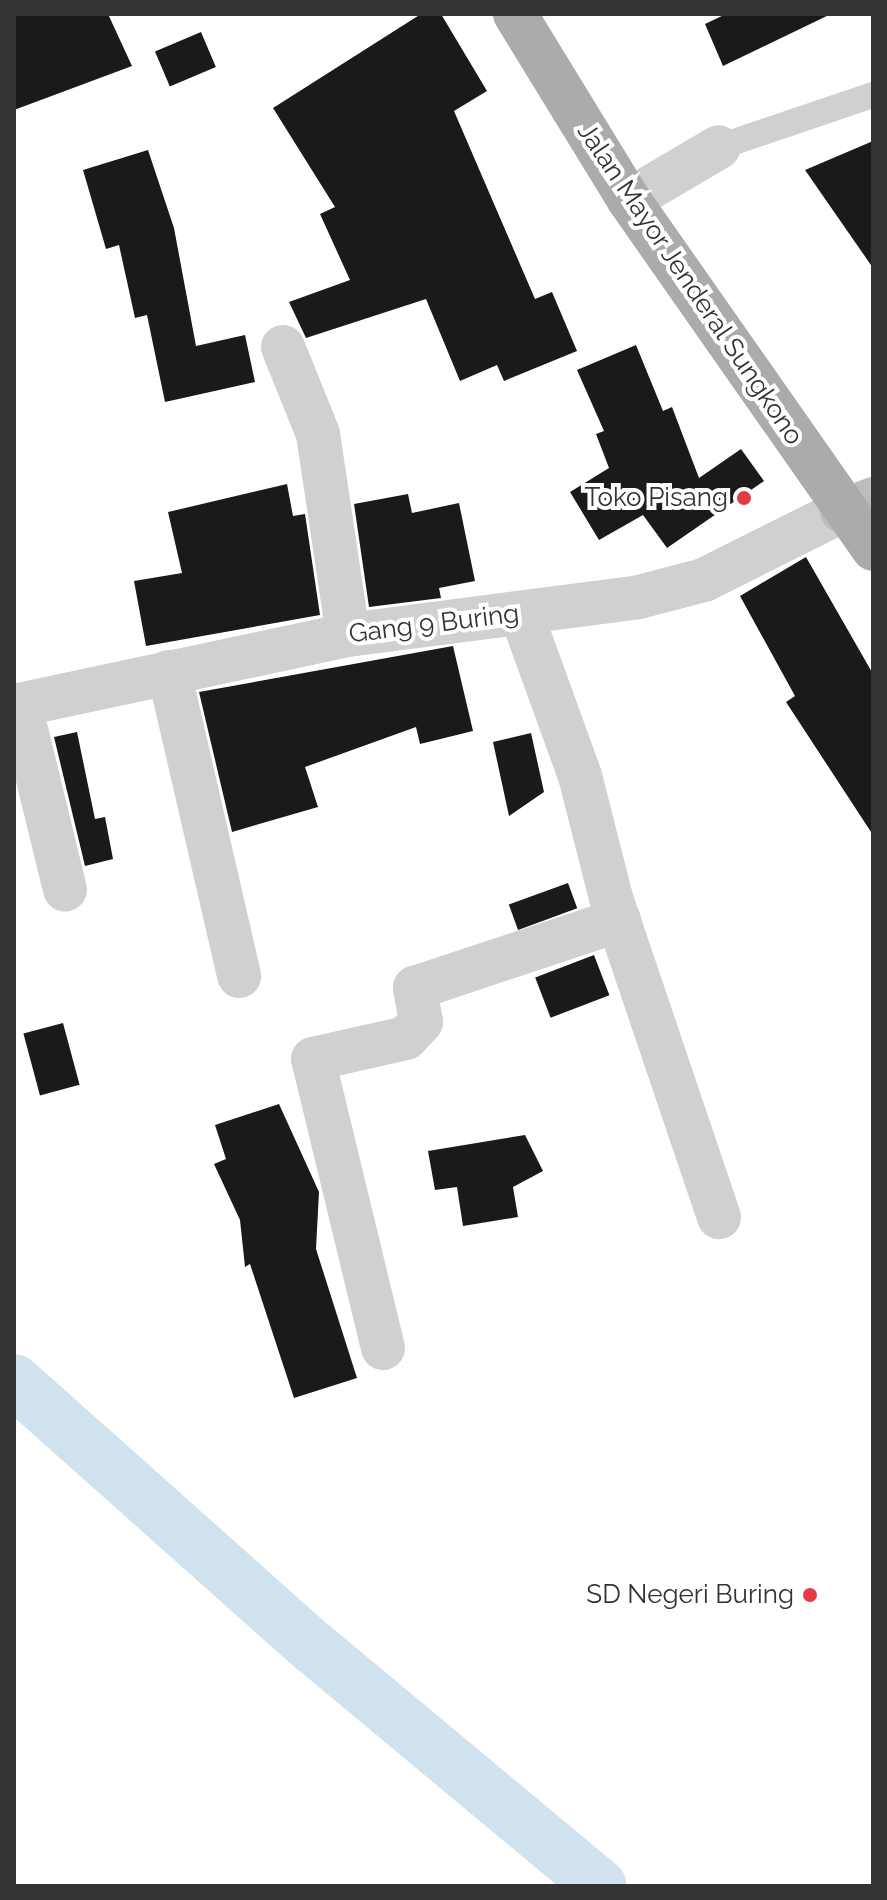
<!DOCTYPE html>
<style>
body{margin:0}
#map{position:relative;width:887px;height:1900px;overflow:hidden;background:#fff;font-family:Raleway,sans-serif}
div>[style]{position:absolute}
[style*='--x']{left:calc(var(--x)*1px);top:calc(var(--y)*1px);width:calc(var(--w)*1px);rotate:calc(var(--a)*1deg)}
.canal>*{height:54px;margin:-27px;padding:0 27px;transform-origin:27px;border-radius:27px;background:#cfe2ee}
.building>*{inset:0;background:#1a1a1a;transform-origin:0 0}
.lane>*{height:26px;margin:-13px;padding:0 13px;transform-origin:13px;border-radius:13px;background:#d0d0d0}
.street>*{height:44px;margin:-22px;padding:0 22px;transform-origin:22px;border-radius:22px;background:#d0d0d0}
.secondary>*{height:44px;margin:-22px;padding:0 22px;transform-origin:22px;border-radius:22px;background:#bdbdbd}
.primary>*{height:44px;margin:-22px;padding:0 22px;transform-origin:22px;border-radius:22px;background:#ababab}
.dots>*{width:22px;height:22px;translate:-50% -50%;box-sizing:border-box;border:4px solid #fff;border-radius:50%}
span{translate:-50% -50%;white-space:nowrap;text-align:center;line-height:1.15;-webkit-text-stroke:8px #fff;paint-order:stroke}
.street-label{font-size:26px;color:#333}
.poi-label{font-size:26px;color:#333}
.right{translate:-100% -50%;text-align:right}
.frame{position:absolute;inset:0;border:16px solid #333;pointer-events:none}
</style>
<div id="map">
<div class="canal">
<i style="--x:14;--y:1381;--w:400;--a:41.7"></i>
<i style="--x:313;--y:1647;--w:373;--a:39.8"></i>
</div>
<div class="building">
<i style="clip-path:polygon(14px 14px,108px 14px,132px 66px,14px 110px)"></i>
<i style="clip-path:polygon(421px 14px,441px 14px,487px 91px,454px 111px,535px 299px,552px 292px,577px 351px,504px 381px,497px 365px,460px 381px,426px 299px,306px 338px,289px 302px,350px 280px,320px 214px,335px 207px,273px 108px)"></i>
<i style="clip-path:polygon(726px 14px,831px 14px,723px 66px,705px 24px)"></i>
<i style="left:201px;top:32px;width:38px;height:50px;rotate:67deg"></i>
<i style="clip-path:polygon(873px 141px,873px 268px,805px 170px)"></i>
<i style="clip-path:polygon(148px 150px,174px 228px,196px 346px,245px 335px,255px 382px,165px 402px,147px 315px,135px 318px,119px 245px,106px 249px,83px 170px)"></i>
<i style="clip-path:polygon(636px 345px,663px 411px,672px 407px,699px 478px,741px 449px,764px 481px,667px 548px,643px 515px,599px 540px,570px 492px,609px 468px,596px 434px,604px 431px,577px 370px)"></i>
<i style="clip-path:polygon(287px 484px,293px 516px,305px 514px,320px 615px,146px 646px,134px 581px,182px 573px,168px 512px)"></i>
<i style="clip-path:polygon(408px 494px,412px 513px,459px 503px,475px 581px,439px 588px,441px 598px,369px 607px,354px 504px)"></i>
<i style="clip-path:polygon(806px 557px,873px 674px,873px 835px,786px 702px,795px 696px,740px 596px)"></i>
<i style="clip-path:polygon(453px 646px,473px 731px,420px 744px,416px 727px,305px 767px,318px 807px,232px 832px,199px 692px)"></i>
<i style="clip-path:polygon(77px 732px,95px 819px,105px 817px,113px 859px,85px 866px,54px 737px)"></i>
<i style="clip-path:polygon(531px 733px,544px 792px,509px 816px,493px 742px)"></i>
<i style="left:568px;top:883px;width:27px;height:63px;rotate:70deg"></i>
<i style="left:594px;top:955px;width:43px;height:63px;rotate:69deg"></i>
<i style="left:63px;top:1023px;width:64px;height:41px;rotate:75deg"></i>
<i style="clip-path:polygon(279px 1104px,319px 1192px,316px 1249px,357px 1378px,294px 1398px,250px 1264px,245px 1267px,240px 1220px,214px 1164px,226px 1159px,215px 1125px)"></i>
<i style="clip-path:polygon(525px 1135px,543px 1171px,513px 1187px,518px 1217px,463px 1226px,457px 1187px,435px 1190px,428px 1151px)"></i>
</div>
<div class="lane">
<i style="--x:719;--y:147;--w:163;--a:-18.7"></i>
</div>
<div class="street">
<i style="--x:629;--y:200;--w:104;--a:-30.5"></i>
<i style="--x:283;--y:347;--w:94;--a:68.1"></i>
<i style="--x:318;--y:434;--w:203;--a:81.5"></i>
<i style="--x:521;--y:613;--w:173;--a:70.1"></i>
<i style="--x:580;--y:776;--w:126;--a:75.7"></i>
<i style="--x:611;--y:898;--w:337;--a:71.3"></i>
<i style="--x:169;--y:672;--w:312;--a:77"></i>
<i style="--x:20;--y:705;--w:190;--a:76.3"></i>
<i style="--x:14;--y:706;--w:341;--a:-12"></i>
<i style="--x:348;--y:635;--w:293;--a:-7.4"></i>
<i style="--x:639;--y:597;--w:67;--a:-14.7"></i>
<i style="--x:704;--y:580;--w:154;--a:-26.6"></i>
<i style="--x:383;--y:1348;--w:297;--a:-103.6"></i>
<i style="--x:313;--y:1059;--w:95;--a:-12.7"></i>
<i style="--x:406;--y:1038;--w:22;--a:-47"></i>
<i style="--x:421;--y:1022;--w:35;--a:-100"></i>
<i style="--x:415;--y:988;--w:215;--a:-18.4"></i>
</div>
<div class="secondary">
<i style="--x:842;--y:511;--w:33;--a:-21"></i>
</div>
<div class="primary">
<i style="--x:515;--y:14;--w:218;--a:58.5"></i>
<i style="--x:629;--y:200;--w:426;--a:55"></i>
</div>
<div class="dots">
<i style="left:744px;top:498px;background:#e63946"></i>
<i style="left:810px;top:1595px;background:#e63946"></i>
</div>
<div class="street-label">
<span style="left:690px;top:284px;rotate:56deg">Jalan Mayor Jenderal Sungkono</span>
<span style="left:434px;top:624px;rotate:-7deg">Gang 9 Buring</span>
</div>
<div class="poi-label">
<span class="right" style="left:728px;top:498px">Toko Pisang</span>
<span class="right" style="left:794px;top:1595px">SD Negeri Buring</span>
</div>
<div class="frame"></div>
</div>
